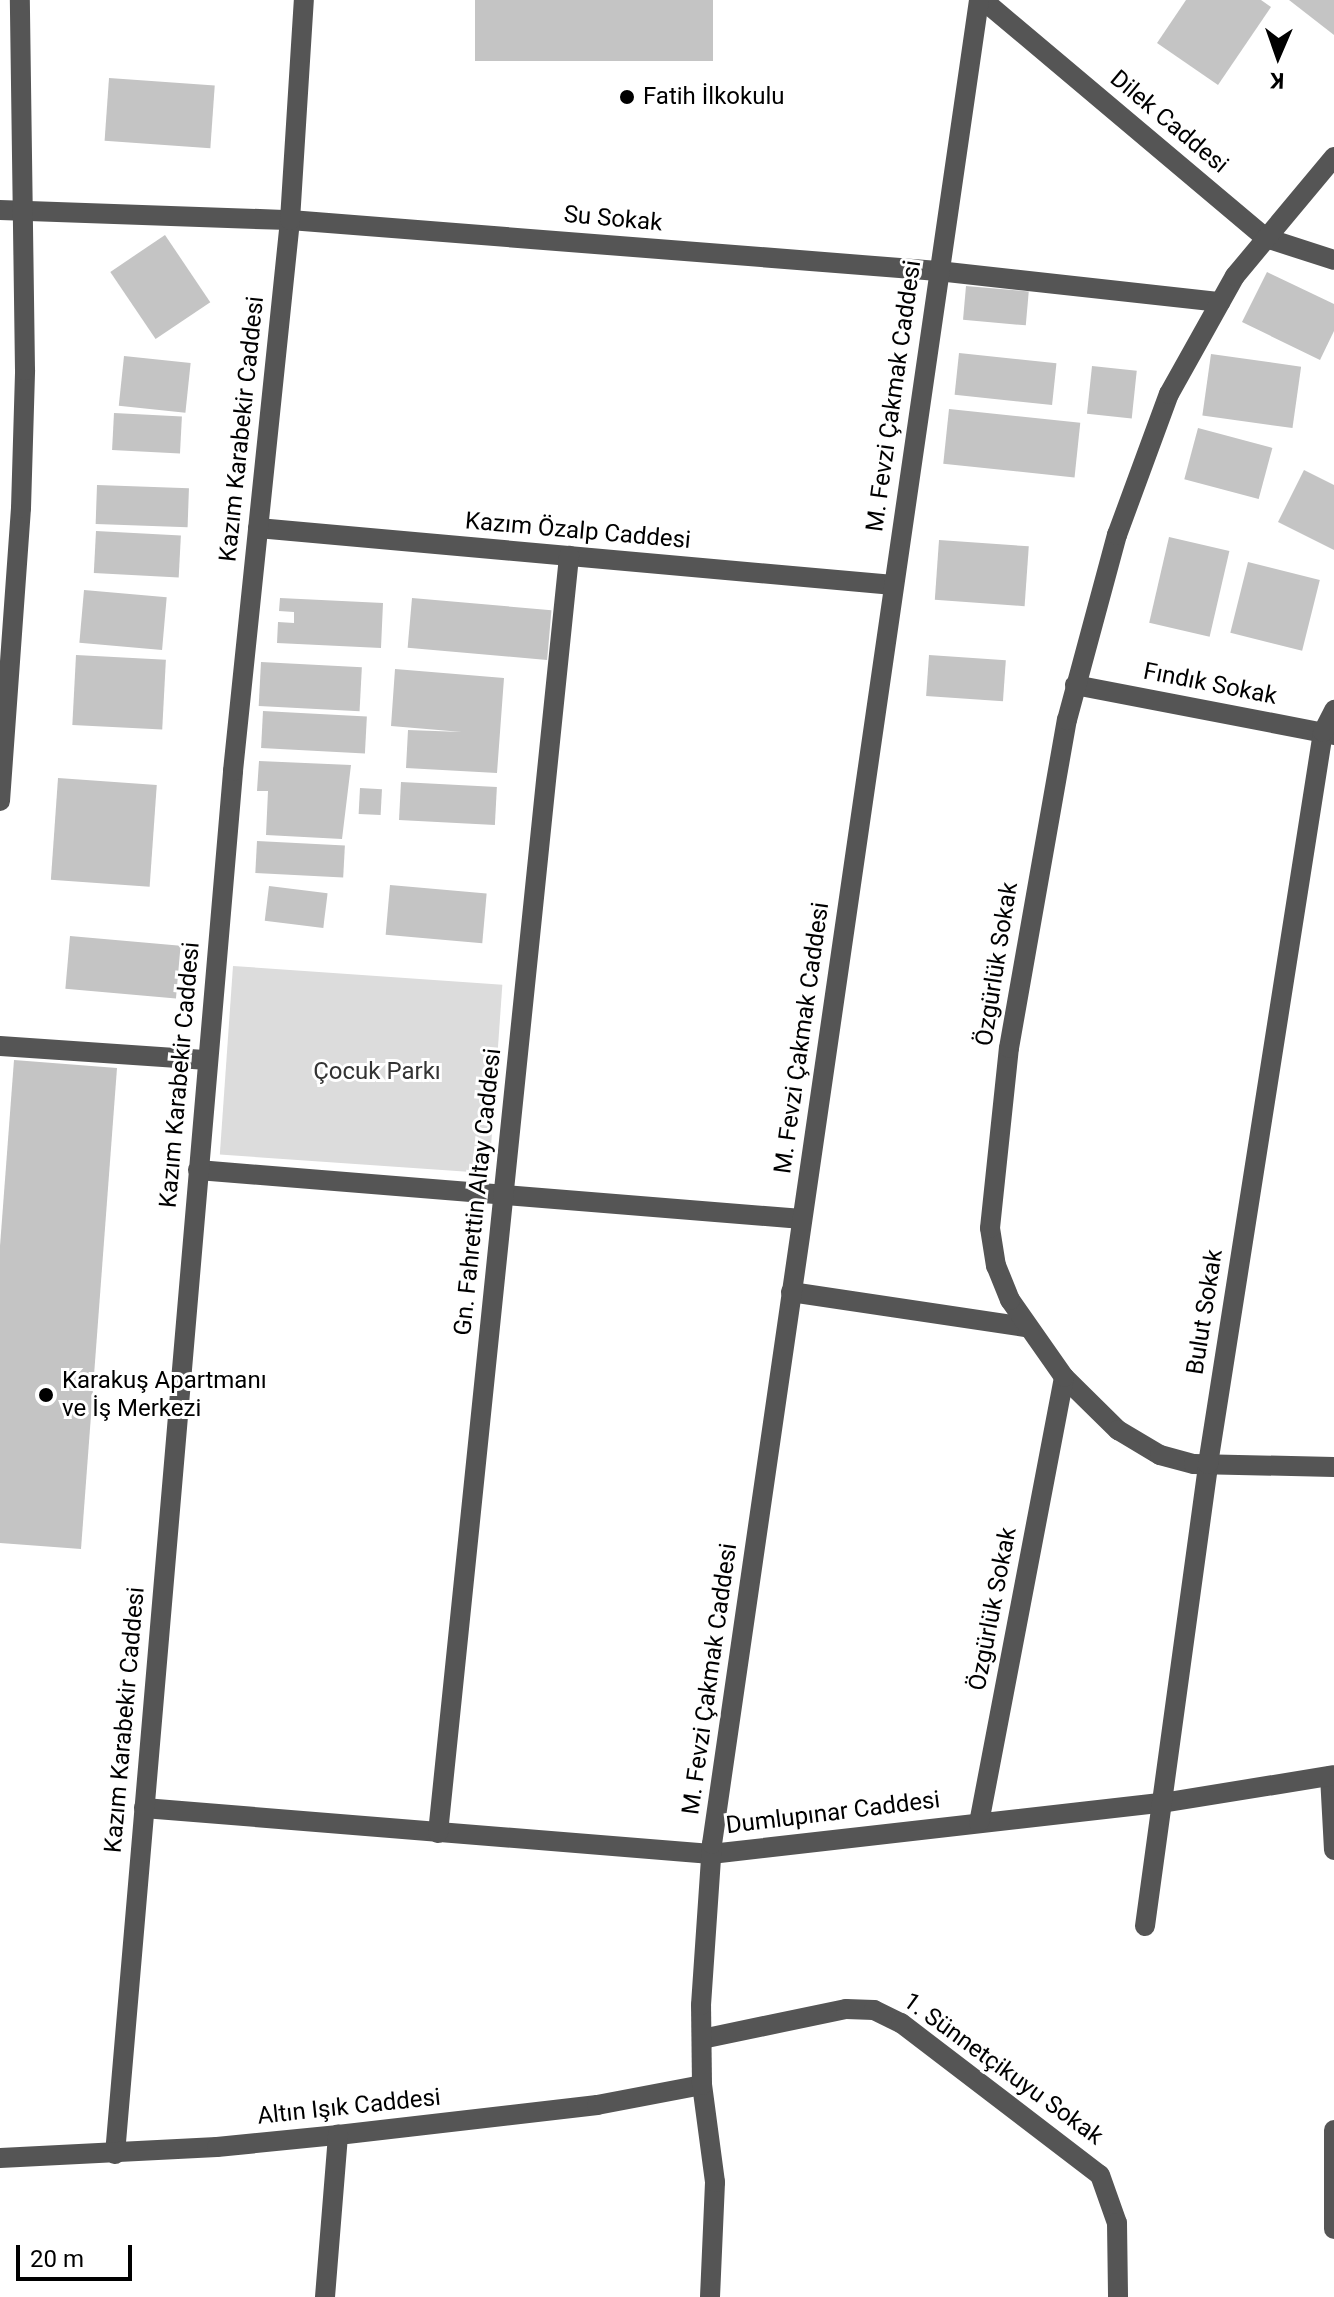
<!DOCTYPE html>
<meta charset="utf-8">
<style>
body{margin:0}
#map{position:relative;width:1334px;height:2297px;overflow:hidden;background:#fff;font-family:Roboto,sans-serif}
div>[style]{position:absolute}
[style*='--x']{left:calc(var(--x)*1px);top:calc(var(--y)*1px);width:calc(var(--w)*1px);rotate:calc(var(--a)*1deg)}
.green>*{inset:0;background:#dcdcdc;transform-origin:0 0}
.building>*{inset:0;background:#c4c4c4;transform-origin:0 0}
.minor>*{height:20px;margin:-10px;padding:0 10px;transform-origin:10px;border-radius:10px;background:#555}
.dots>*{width:22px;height:22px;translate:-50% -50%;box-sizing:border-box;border:4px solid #fff;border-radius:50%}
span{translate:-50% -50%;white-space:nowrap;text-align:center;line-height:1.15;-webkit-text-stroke:6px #fff;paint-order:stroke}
.poi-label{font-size:24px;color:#000}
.left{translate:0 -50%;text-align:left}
.street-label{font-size:24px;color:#000}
.park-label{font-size:24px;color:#333}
.north{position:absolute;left:1238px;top:16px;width:80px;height:80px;-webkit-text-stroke:6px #fff;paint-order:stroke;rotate:182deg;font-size:22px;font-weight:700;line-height:32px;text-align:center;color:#000}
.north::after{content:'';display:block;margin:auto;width:28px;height:36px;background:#000;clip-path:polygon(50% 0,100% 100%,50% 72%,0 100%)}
.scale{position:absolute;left:16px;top:2245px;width:116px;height:36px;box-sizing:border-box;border:4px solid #000;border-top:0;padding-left:10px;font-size:24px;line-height:28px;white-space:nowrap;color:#000;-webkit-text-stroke:6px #fff;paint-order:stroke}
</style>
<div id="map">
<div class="green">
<i style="left:233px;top:966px;width:270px;height:189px;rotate:4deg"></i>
</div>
<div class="building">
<i style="left:475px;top:0;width:238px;height:61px"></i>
<i style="clip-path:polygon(1186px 0,1261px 0,1271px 7px,1218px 85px,1157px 43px)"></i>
<i style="clip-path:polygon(1289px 0,1334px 0,1334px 35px)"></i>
<i style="left:109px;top:78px;width:106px;height:63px;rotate:4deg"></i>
<i style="left:165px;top:235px;width:81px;height:66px;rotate:56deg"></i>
<i style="clip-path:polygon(1267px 272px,1334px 304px,1334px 331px,1320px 360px,1242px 322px)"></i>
<i style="left:966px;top:286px;width:63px;height:34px;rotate:5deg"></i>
<i style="left:959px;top:353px;width:98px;height:42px;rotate:6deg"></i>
<i style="left:1211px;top:354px;width:91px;height:62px;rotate:8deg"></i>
<i style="left:124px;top:356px;width:67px;height:50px;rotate:6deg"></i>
<i style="left:1092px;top:366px;width:45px;height:48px;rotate:6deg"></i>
<i style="left:949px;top:409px;width:132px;height:55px;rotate:6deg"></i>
<i style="left:114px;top:413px;width:68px;height:37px;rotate:3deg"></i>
<i style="left:1198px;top:428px;width:77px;height:53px;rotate:15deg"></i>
<i style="clip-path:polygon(1304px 470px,1334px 485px,1334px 550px,1278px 522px)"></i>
<i style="left:97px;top:485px;width:92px;height:39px;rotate:2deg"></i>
<i style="left:96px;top:531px;width:85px;height:42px;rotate:3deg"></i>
<i style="left:1169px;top:537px;width:62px;height:88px;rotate:13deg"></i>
<i style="left:939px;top:540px;width:90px;height:60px;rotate:4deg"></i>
<i style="left:1248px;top:562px;width:74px;height:73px;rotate:14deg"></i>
<i style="left:84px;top:590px;width:83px;height:53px;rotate:5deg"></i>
<i style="clip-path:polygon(280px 598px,383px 603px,381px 648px,277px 643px,278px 622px,294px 623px,294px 612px,279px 611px)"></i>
<i style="left:412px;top:598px;width:140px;height:50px;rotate:5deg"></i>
<i style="left:76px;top:655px;width:90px;height:70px;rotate:3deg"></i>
<i style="left:929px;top:655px;width:77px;height:41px;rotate:4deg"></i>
<i style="left:261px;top:662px;width:101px;height:44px;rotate:3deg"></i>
<i style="clip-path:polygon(395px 669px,504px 678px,497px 773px,406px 768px,408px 730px,462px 732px,391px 726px)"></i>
<i style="left:263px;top:711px;width:104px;height:37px;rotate:3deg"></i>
<i style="clip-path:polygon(259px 761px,351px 765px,342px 839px,266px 835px,268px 791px,257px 791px)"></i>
<i style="left:58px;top:778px;width:99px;height:102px;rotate:4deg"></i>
<i style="left:401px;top:782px;width:96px;height:38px;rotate:3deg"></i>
<i style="left:360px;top:788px;width:22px;height:26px;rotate:3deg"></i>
<i style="left:257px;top:841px;width:88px;height:32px;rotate:3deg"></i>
<i style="left:390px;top:885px;width:97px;height:50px;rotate:5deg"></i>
<i style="left:269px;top:886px;width:59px;height:35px;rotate:7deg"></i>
<i style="left:70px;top:936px;width:111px;height:53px;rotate:5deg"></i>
<i style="clip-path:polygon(14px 1060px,117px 1068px,81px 1549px,0 1543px,0 1246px)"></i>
</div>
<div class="minor">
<i style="--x:983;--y:0;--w:370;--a:40.1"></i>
<i style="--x:1266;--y:238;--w:71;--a:17.9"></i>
<i style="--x:0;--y:210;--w:290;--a:2"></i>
<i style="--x:290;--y:220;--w:650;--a:4.5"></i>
<i style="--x:938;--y:271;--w:284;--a:6.3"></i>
<i style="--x:258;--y:528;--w:638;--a:5.13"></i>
<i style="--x:1075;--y:685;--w:264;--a:10.9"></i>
<i style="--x:0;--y:801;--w:294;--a:-85.9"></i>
<i style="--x:21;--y:508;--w:138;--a:-88.3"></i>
<i style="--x:25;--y:370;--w:370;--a:-90.8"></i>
<i style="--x:0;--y:1046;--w:208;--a:3.9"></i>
<i style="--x:198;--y:1170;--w:606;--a:4.64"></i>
<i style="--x:791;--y:1292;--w:237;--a:8.5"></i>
<i style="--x:1064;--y:1377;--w:76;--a:44.5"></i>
<i style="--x:1118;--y:1430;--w:49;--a:30.8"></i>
<i style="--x:1160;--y:1455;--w:35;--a:15"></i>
<i style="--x:1194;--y:1464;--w:140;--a:1.2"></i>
<i style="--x:1330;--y:1776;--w:74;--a:86.9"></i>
<i style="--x:144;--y:1808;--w:569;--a:4.64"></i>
<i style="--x:711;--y:1854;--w:454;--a:-6.5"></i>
<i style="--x:1162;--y:1803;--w:174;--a:-9.2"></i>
<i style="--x:979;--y:1823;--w:454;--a:-79.2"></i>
<i style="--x:1064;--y:1377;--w:94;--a:-125"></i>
<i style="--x:1010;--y:1300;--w:37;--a:-112"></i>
<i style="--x:996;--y:1266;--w:38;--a:-99"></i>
<i style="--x:990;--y:1228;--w:181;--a:-84"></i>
<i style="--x:1009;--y:1048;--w:333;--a:-80"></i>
<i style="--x:1067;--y:720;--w:192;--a:-74.9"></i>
<i style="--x:1117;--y:535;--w:150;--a:-69.8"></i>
<i style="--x:1169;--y:394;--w:135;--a:-60.8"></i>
<i style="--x:1235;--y:276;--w:155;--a:-50.2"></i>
<i style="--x:438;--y:1833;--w:1284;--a:-84.14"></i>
<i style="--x:1145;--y:1926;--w:466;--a:-82.2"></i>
<i style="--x:1208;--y:1464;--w:741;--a:-81.07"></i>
<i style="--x:1323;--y:732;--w:25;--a:-63"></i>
<i style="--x:702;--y:2039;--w:147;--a:-11.8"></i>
<i style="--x:846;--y:2009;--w:28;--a:2"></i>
<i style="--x:874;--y:2010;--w:30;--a:26"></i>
<i style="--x:901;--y:2023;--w:250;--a:37.4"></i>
<i style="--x:1100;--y:2175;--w:51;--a:70.5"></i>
<i style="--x:1117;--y:2223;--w:74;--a:89.2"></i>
<i style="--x:1334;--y:2130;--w:99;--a:90"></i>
<i style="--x:115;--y:2154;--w:1388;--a:-85.12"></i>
<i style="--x:233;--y:771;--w:554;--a:-84.09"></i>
<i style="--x:290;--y:220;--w:220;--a:-86.4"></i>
<i style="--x:0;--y:2158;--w:217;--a:-2.9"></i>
<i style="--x:217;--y:2147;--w:122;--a:-5.7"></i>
<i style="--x:338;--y:2135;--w:261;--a:-6.6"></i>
<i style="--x:597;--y:2105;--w:107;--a:-10.8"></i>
<i style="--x:325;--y:2297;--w:163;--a:-85.4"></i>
<i style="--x:710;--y:2297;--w:115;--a:-87.5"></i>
<i style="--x:715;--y:2182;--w:98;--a:-97.6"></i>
<i style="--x:702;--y:2085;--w:80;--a:-90.7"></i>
<i style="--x:701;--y:2005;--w:161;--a:-86.1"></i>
<i style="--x:712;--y:1844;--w:1863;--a:-81.76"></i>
</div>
<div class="dots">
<i style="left:627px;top:97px;background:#000"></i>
<i style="left:46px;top:1395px;background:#000"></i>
</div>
<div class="poi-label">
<span class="left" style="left:643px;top:97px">Fatih İlkokulu</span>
<span class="left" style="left:62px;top:1395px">Karakuş Apartmanı<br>ve İş Merkezi</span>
</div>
<div class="street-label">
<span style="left:1169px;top:122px;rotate:40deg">Dilek Caddesi</span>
<span style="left:613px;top:219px;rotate:5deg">Su Sokak</span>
<span style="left:894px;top:396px;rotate:-82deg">M. Fevzi Çakmak Caddesi</span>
<span style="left:242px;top:429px;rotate:-84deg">Kazım Karabekir Caddesi</span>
<span style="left:578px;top:531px;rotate:5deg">Kazım Özalp Caddesi</span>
<span style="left:1210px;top:684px;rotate:11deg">Fındık Sokak</span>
<span style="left:997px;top:964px;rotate:-81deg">Özgürlük Sokak</span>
<span style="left:802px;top:1038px;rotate:-82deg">M. Fevzi Çakmak Caddesi</span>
<span style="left:180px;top:1075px;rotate:-85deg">Kazım Karabekir Caddesi</span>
<span style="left:478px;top:1192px;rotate:-84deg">Gn. Fahrettin Altay Caddesi</span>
<span style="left:1205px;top:1312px;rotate:-81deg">Bulut Sokak</span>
<span style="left:993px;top:1609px;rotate:-79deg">Özgürlük Sokak</span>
<span style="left:710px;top:1679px;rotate:-82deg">M. Fevzi Çakmak Caddesi</span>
<span style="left:125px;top:1720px;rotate:-85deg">Kazım Karabekir Caddesi</span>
<span style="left:833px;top:1813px;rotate:-7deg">Dumlupınar Caddesi</span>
<span style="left:1003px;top:2069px;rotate:36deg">1. Sünnetçikuyu Sokak</span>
<span style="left:349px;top:2107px;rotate:-6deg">Altın Işık Caddesi</span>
</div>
<div class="park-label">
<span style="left:377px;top:1072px">Çocuk Parkı</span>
</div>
<div class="north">K</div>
<div class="scale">20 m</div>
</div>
